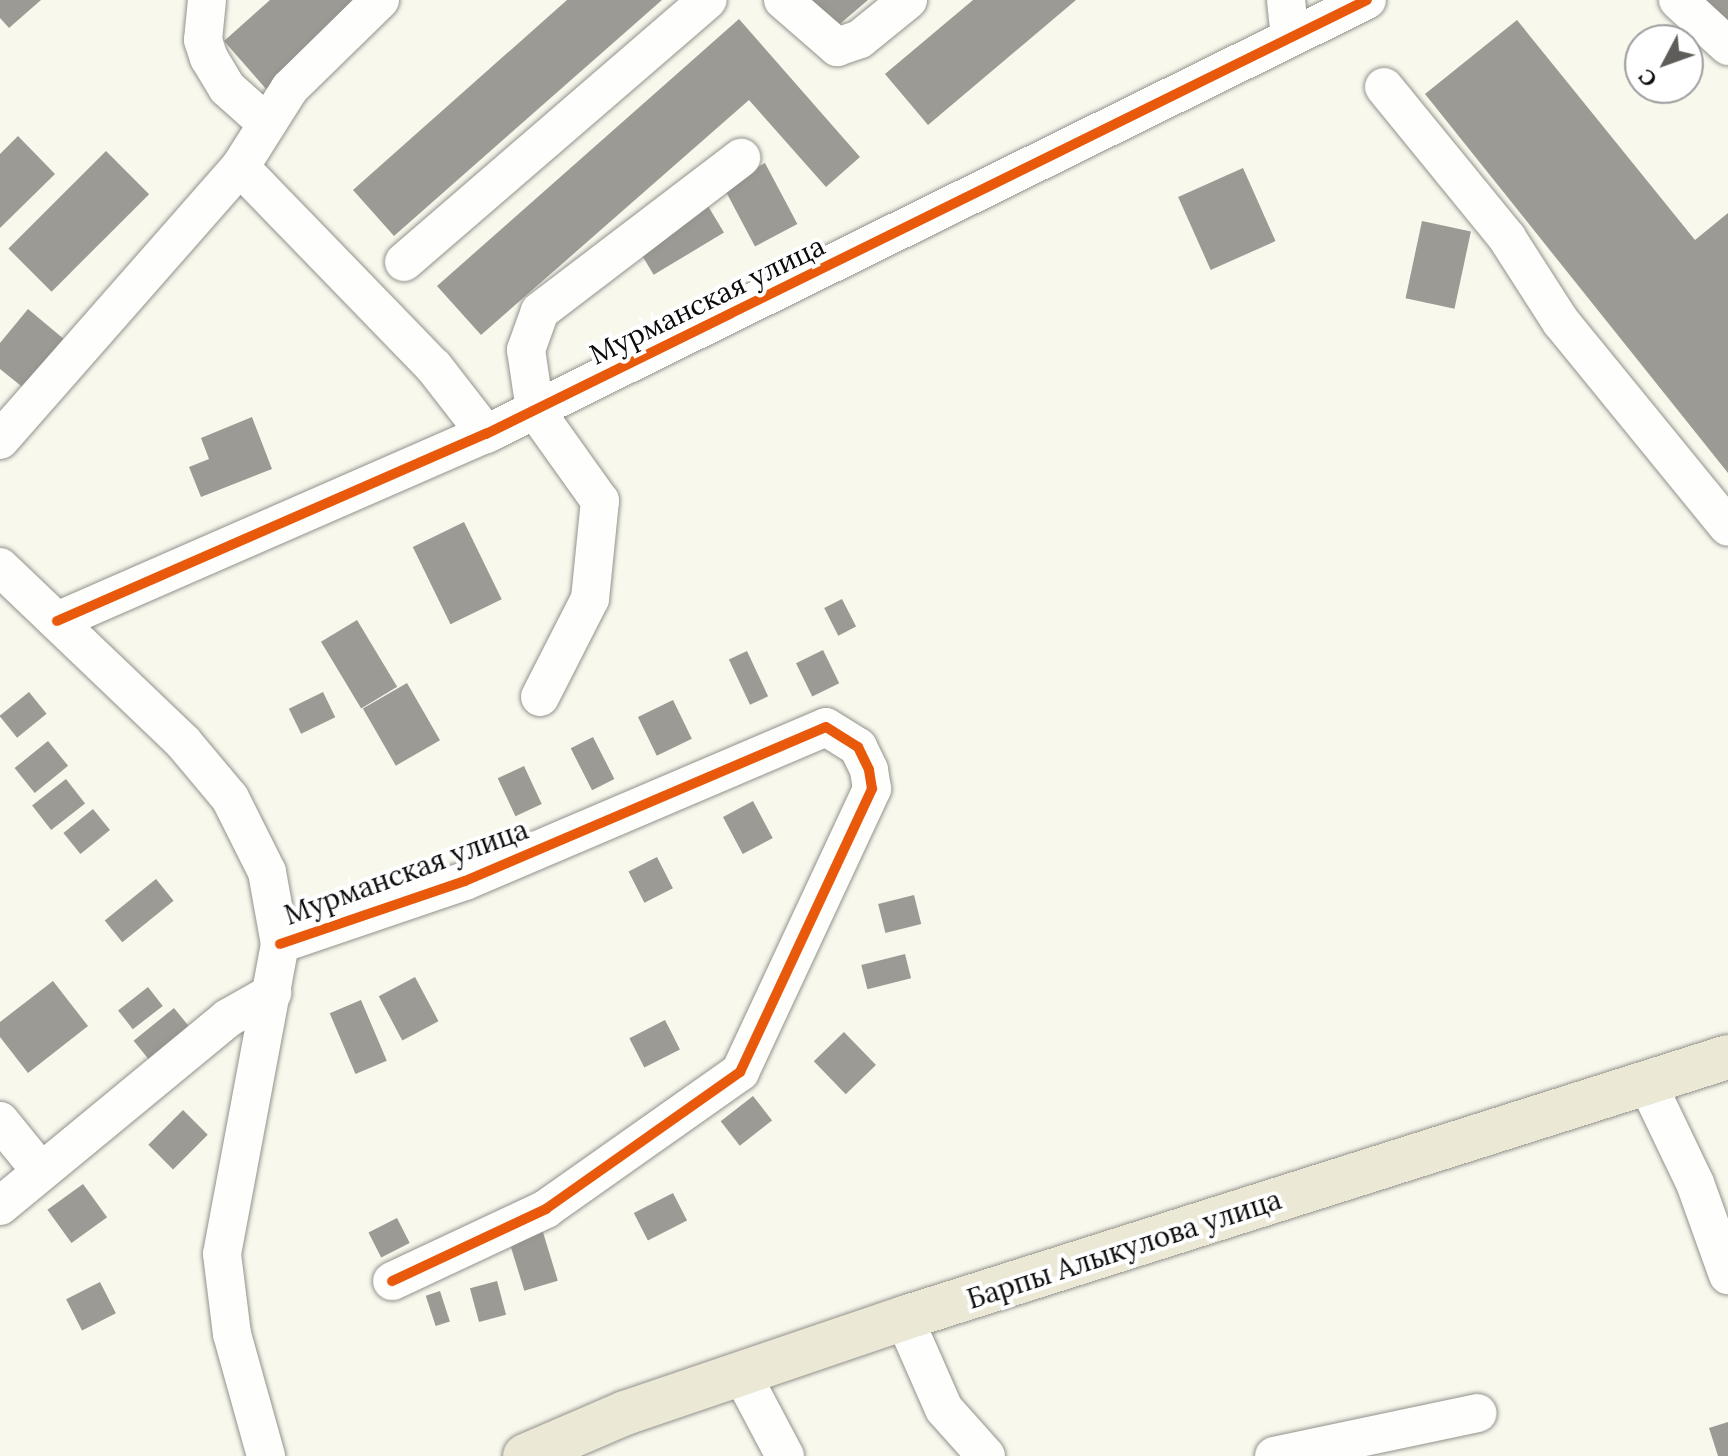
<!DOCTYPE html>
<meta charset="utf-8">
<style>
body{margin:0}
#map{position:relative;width:1728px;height:1456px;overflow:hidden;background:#f9f8ed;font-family:Lora,serif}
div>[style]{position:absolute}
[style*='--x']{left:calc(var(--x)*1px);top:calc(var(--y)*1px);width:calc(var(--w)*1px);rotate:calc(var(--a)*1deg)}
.building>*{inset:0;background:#9c9a94;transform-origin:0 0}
.roads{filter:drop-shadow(0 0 2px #92918c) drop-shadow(0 0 2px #92918c)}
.minor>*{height:38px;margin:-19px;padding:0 19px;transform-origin:19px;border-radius:19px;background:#fefefc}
.major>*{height:44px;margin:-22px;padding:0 22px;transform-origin:22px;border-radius:22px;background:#ebe8d6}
.cycleway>*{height:10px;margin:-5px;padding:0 5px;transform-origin:5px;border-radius:5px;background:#e8590c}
span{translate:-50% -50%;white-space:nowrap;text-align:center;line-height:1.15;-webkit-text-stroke:8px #fff;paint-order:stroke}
.street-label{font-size:28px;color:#0a0a0a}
.north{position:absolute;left:1624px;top:24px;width:80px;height:80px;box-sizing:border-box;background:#fff;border:2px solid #9d9d9d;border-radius:50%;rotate:229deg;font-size:22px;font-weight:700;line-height:32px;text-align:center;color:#0a0a0a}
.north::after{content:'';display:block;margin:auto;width:28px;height:36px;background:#5e5d59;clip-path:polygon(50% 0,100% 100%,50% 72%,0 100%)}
</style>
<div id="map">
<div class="building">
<i style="clip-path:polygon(0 0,41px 0,9px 28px,0 18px)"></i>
<i style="clip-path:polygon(270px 0,367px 0,266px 89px,224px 41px)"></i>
<i style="clip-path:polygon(567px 0,662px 0,394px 236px,353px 190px)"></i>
<i style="clip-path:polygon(809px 0,868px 0,834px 29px)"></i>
<i style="clip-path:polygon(973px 0,1076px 0,928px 125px,885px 74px)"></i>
<i style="clip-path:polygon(1697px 0,1728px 0,1728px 31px)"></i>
<i style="clip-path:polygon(739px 19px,860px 157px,826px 187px,749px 100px,481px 335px,437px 286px)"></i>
<i style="clip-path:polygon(1517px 20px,1695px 240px,1728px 213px,1728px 473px,1425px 94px)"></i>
<i style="clip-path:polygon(18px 136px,55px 174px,0 228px,0 154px)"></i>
<i style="left:106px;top:151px;width:61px;height:138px;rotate:45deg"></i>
<i style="left:765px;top:163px;width:69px;height:48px;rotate:62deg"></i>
<i style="left:1243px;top:168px;width:80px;height:71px;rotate:66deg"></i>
<i style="left:708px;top:206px;width:31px;height:82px;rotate:59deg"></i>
<i style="left:1422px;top:221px;width:50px;height:79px;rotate:12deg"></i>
<i style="clip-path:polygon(28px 309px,71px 345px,31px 394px,0 369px,0 343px)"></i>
<i style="clip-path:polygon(252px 417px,272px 469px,201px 497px,189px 467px,209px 459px,201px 438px)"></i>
<i style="left:464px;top:522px;width:86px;height:57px;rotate:64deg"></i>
<i style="left:842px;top:599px;width:31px;height:20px;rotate:63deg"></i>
<i style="left:357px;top:620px;width:78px;height:42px;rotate:59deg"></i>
<i style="left:823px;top:650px;width:37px;height:30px;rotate:64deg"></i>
<i style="left:747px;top:651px;width:50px;height:20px;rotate:65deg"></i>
<i style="left:407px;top:683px;width:66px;height:51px;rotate:60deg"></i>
<i style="left:29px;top:692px;width:28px;height:38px;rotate:51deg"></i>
<i style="left:323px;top:692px;width:28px;height:38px;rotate:64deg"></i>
<i style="left:673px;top:700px;width:43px;height:39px;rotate:64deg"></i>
<i style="left:593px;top:737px;width:47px;height:25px;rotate:63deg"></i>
<i style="left:48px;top:741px;width:32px;height:43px;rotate:51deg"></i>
<i style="left:524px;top:766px;width:42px;height:29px;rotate:65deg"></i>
<i style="left:66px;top:779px;width:31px;height:43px;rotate:52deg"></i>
<i style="left:753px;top:801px;width:42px;height:34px;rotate:62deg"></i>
<i style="left:93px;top:809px;width:27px;height:38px;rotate:51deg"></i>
<i style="left:657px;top:857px;width:35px;height:32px;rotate:63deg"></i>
<i style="left:156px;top:879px;width:28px;height:66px;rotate:51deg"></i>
<i style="left:914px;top:895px;width:30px;height:37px;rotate:76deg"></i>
<i style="left:905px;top:954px;width:25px;height:45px;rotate:76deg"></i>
<i style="left:415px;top:977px;width:50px;height:41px;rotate:62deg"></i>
<i style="clip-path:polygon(53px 981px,88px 1026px,28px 1073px,0 1037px,0 1022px)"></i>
<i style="left:148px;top:987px;width:24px;height:38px;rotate:52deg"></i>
<i style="left:361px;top:1000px;width:66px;height:34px;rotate:67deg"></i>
<i style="left:174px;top:1008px;width:32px;height:52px;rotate:51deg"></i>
<i style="left:665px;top:1020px;width:33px;height:40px;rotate:63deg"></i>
<i style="left:844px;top:1032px;width:46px;height:42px;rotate:46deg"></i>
<i style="left:753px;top:1096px;width:31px;height:41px;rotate:52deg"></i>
<i style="left:183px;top:1110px;width:35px;height:49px;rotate:45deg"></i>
<i style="left:83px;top:1184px;width:41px;height:44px;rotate:54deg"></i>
<i style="left:673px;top:1193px;width:31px;height:44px;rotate:63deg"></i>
<i style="left:397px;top:1218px;width:28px;height:32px;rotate:63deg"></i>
<i style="left:542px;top:1229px;width:54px;height:35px;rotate:73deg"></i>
<i style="left:497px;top:1281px;width:35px;height:28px;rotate:75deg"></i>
<i style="left:100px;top:1282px;width:35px;height:38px;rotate:63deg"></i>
<i style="left:440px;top:1291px;width:32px;height:15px;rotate:72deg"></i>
<i style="clip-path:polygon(1728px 1422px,1728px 1456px,1718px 1456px,1709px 1428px)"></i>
</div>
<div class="roads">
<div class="minor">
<i style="--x:207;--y:0;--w:40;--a:95.7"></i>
<i style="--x:203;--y:40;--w:19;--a:72"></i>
<i style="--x:209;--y:58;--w:35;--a:59"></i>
<i style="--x:227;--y:88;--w:50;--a:41.7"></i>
<i style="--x:783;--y:0;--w:72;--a:41"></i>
<i style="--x:837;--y:47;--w:24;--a:-19"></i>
<i style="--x:860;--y:39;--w:62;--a:-39.1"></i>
<i style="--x:1286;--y:0;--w:37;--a:84"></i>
<i style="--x:1678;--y:0;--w:68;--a:42.6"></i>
<i style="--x:1384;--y:87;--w:195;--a:50.8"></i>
<i style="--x:1507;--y:238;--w:100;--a:57.3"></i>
<i style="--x:1561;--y:322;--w:264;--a:50.8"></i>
<i style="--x:240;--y:167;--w:279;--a:45.9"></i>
<i style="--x:434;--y:367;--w:85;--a:52.2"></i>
<i style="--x:404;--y:262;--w:401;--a:-40.8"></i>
<i style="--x:0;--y:440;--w:363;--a:-48.7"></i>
<i style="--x:240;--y:167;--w:93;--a:-57.7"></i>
<i style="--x:290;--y:88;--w:126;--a:-44.4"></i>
<i style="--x:0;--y:567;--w:253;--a:43.7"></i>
<i style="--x:183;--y:742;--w:73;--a:50"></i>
<i style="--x:230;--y:798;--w:83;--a:63.4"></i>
<i style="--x:267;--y:872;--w:73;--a:79.8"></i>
<i style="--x:280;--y:944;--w:315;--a:100.6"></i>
<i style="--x:222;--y:1254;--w:81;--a:82.9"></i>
<i style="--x:232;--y:1334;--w:127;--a:74.4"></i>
<i style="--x:57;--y:621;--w:468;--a:-23.6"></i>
<i style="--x:486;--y:434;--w:982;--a:-26.23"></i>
<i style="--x:540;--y:697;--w:110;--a:-63"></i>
<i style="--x:590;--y:599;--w:99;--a:-84.2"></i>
<i style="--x:600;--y:501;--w:112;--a:-125.5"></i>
<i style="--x:535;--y:410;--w:61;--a:-98.5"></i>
<i style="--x:526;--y:350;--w:41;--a:-70.3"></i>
<i style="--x:540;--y:311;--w:253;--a:-37.3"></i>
<i style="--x:280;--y:944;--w:195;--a:-18.8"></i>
<i style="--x:465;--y:881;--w:392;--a:-23.1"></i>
<i style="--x:826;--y:727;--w:38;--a:32"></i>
<i style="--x:858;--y:747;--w:25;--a:64"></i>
<i style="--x:869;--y:770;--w:19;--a:81"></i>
<i style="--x:872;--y:789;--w:312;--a:115"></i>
<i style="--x:740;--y:1072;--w:237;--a:144.8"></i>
<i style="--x:546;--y:1209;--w:170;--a:154.9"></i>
<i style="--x:1647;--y:1083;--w:111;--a:64.4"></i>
<i style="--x:1695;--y:1183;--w:98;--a:70.3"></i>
<i style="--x:0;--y:1121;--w:62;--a:50.9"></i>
<i style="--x:0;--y:1206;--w:296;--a:-39.5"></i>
<i style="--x:228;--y:1018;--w:51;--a:-29.6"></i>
<i style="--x:904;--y:1318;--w:99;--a:66.3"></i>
<i style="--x:944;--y:1409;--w:63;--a:48.2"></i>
<i style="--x:741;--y:1373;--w:94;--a:62.1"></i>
<i style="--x:1274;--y:1456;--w:208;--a:-11.9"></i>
</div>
<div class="major">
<i style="--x:525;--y:1456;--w:109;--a:-23.3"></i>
<i style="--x:625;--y:1413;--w:295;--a:-18.8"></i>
<i style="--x:904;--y:1318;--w:864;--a:-17.58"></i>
</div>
</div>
<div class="cycleway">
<i style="--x:57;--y:621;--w:468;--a:-23.6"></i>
<i style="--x:486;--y:434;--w:982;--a:-26.23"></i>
<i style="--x:280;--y:944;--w:195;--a:-18.8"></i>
<i style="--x:465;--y:881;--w:392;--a:-23.1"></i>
<i style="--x:826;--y:727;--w:38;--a:32"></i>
<i style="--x:858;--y:747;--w:25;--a:64"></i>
<i style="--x:869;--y:770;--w:19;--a:81"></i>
<i style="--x:872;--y:789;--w:312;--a:115"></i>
<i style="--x:740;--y:1072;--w:237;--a:144.8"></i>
<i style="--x:546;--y:1209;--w:170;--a:154.9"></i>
</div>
<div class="street-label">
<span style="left:707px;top:300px;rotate:-26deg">Мурманская улица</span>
<span style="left:406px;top:872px;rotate:-20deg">Мурманская улица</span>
<span style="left:1124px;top:1249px;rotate:-18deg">Барпы Алыкулова улица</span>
</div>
<div class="north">С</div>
</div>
